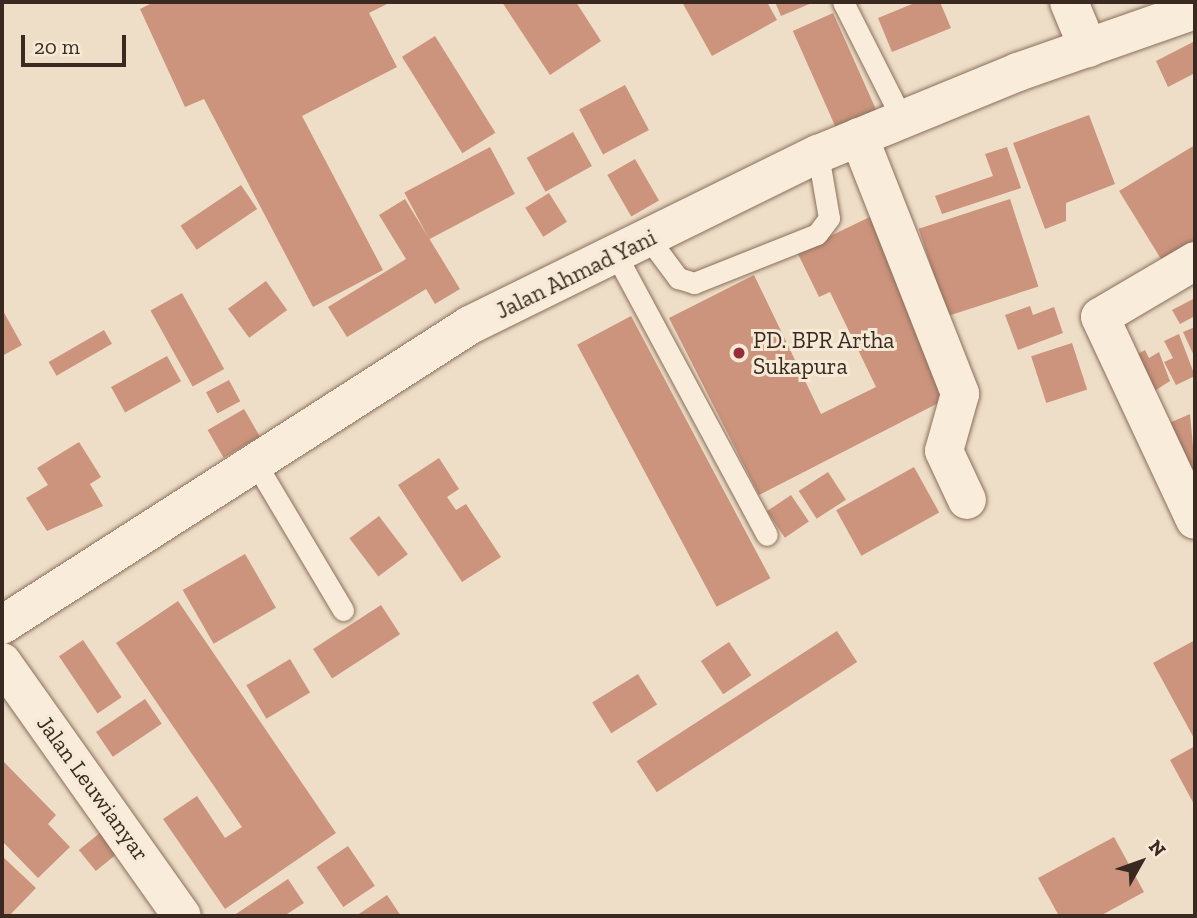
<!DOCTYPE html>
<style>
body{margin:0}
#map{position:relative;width:1197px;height:918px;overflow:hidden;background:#eedec7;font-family:"Zilla Slab",serif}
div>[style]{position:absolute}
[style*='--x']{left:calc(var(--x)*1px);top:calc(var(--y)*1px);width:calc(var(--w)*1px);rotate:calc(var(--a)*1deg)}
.building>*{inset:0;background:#cc947d;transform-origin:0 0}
.roads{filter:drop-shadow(0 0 2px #8a6f5c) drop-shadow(0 0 2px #8a6f5c)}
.lane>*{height:21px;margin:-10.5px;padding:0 10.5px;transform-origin:10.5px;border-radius:10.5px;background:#f9ecda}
.street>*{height:38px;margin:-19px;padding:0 19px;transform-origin:19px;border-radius:19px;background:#f9ecda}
.secondary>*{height:38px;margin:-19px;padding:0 19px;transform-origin:19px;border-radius:19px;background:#f9ecda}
.dots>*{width:19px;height:19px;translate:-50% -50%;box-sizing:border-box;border:4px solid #f6e9d6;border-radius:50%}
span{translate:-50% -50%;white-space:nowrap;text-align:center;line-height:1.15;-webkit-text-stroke:6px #f6e9d6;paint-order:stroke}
.street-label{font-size:23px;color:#3a2920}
.poi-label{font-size:23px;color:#3a2920}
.left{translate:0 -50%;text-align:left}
.frame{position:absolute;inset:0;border:4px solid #3a2920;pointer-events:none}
.north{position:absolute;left:1106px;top:827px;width:70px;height:70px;-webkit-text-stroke:5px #f6e9d6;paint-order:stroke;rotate:50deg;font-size:19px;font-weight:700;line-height:28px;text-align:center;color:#3a2920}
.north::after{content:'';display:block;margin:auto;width:24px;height:32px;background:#3a2920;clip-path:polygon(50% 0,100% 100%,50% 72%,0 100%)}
.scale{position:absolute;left:21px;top:35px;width:105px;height:32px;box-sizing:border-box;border:4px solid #3a2920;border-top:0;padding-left:9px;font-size:21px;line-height:24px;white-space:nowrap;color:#3a2920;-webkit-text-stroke:5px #f6e9d6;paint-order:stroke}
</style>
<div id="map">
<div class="building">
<i style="clip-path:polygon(154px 2px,391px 2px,369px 13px,397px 67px,302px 116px,383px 270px,313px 307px,204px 99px,185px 107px,140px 9px)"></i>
<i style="clip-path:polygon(502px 2px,576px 2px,601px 41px,550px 75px)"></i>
<i style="clip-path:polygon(682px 2px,767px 2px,777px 20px,712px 56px)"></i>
<i style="clip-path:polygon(775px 2px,814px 2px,781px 16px)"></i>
<i style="clip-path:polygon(917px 2px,940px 2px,951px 28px,892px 52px,878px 18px)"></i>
<i style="left:833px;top:13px;width:106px;height:44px;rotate:66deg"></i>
<i style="left:435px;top:36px;width:114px;height:39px;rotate:58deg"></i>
<i style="clip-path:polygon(1195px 41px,1195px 73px,1168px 87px,1156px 61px)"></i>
<i style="left:625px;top:85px;width:51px;height:52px;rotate:62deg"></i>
<i style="clip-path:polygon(1089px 115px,1115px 184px,1066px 203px,1066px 221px,1045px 229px,1013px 143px)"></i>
<i style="left:573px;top:132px;width:39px;height:53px;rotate:61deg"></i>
<i style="clip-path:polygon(1195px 145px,1195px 249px,1166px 267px,1119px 191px)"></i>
<i style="left:490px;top:147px;width:53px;height:97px;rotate:62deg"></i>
<i style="clip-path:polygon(1007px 147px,1021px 188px,942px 214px,935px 196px,993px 176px,985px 154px)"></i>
<i style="left:635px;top:159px;width:48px;height:32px;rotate:60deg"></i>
<i style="left:241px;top:185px;width:29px;height:73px;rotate:56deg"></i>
<i style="left:549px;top:193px;width:34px;height:28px;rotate:58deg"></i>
<i style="clip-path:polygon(405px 199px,460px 289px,435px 304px,426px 289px,347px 337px,328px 307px,406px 259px,379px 215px)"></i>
<i style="left:1010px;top:199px;width:92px;height:96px;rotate:72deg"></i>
<i style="clip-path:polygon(878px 213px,952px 396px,759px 495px,669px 318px,754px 275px,821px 414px,876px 387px,830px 292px,819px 297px,797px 252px)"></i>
<i style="left:266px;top:281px;width:36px;height:47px;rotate:54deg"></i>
<i style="left:182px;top:293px;width:87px;height:36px;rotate:61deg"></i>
<i style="clip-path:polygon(1195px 298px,1195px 316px,1180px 324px,1172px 310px)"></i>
<i style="clip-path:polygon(1030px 306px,1033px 315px,1054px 307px,1063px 333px,1018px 350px,1005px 315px)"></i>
<i style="clip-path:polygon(2px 309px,22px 345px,2px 356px)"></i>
<i style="left:631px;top:316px;width:297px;height:61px;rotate:62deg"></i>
<i style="clip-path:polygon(1195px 327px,1195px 358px,1183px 332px)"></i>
<i style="left:104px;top:330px;width:16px;height:64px;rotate:60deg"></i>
<i style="clip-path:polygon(1179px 334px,1195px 376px,1176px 385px,1164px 362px,1173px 358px,1164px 341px)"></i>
<i style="left:1072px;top:343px;width:49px;height:43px;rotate:72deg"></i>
<i style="clip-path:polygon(1145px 350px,1149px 358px,1159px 352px,1170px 381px,1142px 399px,1132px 357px)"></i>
<i style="left:167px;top:356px;width:29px;height:64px;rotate:61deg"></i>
<i style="left:229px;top:380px;width:24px;height:26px;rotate:62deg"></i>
<i style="left:244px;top:409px;width:32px;height:42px;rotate:60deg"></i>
<i style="clip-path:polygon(1190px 414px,1195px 468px,1181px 474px,1160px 427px)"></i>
<i style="clip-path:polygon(79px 442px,101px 477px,90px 484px,103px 506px,47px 531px,26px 498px,48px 485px,37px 468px)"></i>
<i style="clip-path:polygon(439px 458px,459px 489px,447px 497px,456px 510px,466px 504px,501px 557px,462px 582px,398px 485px)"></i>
<i style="left:914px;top:467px;width:52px;height:89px;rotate:61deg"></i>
<i style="left:828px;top:472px;width:33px;height:35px;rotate:57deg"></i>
<i style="left:791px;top:495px;width:32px;height:29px;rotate:56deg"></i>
<i style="left:379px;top:516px;width:48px;height:37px;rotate:53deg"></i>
<i style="left:245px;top:554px;width:62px;height:72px;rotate:60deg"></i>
<i style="clip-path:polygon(178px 601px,336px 833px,225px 909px,163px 819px,197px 796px,225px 838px,242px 827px,116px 643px)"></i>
<i style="left:381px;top:605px;width:35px;height:81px;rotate:57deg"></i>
<i style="left:837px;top:631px;width:37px;height:239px;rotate:57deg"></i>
<i style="left:83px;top:640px;width:69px;height:29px;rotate:56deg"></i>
<i style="clip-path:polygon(1195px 640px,1195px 740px,1153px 663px)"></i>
<i style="left:729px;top:642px;width:40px;height:34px;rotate:56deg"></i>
<i style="left:290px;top:659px;width:39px;height:51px;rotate:59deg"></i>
<i style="left:638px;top:674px;width:36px;height:54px;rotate:58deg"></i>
<i style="left:145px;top:699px;width:30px;height:59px;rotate:56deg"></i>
<i style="clip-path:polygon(1195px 746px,1195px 806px,1170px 760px)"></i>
<i style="clip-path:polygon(4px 762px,56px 815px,48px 824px,70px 847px,38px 878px,2px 841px)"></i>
<i style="left:106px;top:828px;width:27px;height:35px;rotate:51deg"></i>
<i style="clip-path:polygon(1114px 837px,1144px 892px,1100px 916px,1059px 916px,1038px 878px)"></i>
<i style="left:348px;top:846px;width:48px;height:38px;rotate:56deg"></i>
<i style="clip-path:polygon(2px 856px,36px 888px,9px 916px,2px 916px)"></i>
<i style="clip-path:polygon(288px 879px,304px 903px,284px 916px,233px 916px)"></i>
<i style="clip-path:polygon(387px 895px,401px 916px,356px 916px)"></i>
</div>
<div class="roads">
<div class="lane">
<i style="--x:843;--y:2;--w:131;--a:63.2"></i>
<i style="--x:649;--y:239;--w:49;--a:53.4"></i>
<i style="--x:678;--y:278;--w:17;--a:17"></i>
<i style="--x:694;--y:283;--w:132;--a:-21.7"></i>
<i style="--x:817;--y:234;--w:20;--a:-53"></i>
<i style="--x:829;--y:218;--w:65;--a:-99.8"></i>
<i style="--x:615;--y:253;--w:320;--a:61.7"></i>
<i style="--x:256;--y:464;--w:170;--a:59.2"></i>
</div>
<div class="street">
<i style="--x:1069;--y:2;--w:50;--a:67.6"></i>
<i style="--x:859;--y:137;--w:276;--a:68.5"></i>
<i style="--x:960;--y:394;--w:59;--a:105.7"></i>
<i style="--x:944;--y:451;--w:54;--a:64.9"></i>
<i style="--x:1195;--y:261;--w:110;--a:149.5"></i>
<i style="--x:1100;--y:317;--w:224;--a:64.9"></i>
<i style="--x:2;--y:662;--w:311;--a:54.7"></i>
</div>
<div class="secondary">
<i style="--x:2;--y:625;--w:556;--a:-32.66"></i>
<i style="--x:470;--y:325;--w:388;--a:-26.2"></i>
<i style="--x:818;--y:154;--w:216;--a:-22.3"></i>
<i style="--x:1018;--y:72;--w:188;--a:-19.3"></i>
</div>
</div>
<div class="dots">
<i style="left:739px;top:353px;background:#992c3a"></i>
</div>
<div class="street-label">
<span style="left:576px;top:274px;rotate:-26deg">Jalan Ahmad Yani</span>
<span style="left:93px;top:788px;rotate:54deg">Jalan Leuwianyar</span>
</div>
<div class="poi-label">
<span class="left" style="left:753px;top:353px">PD. BPR Artha<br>Sukapura</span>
</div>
<div class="frame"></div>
<div class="north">N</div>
<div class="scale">20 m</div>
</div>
